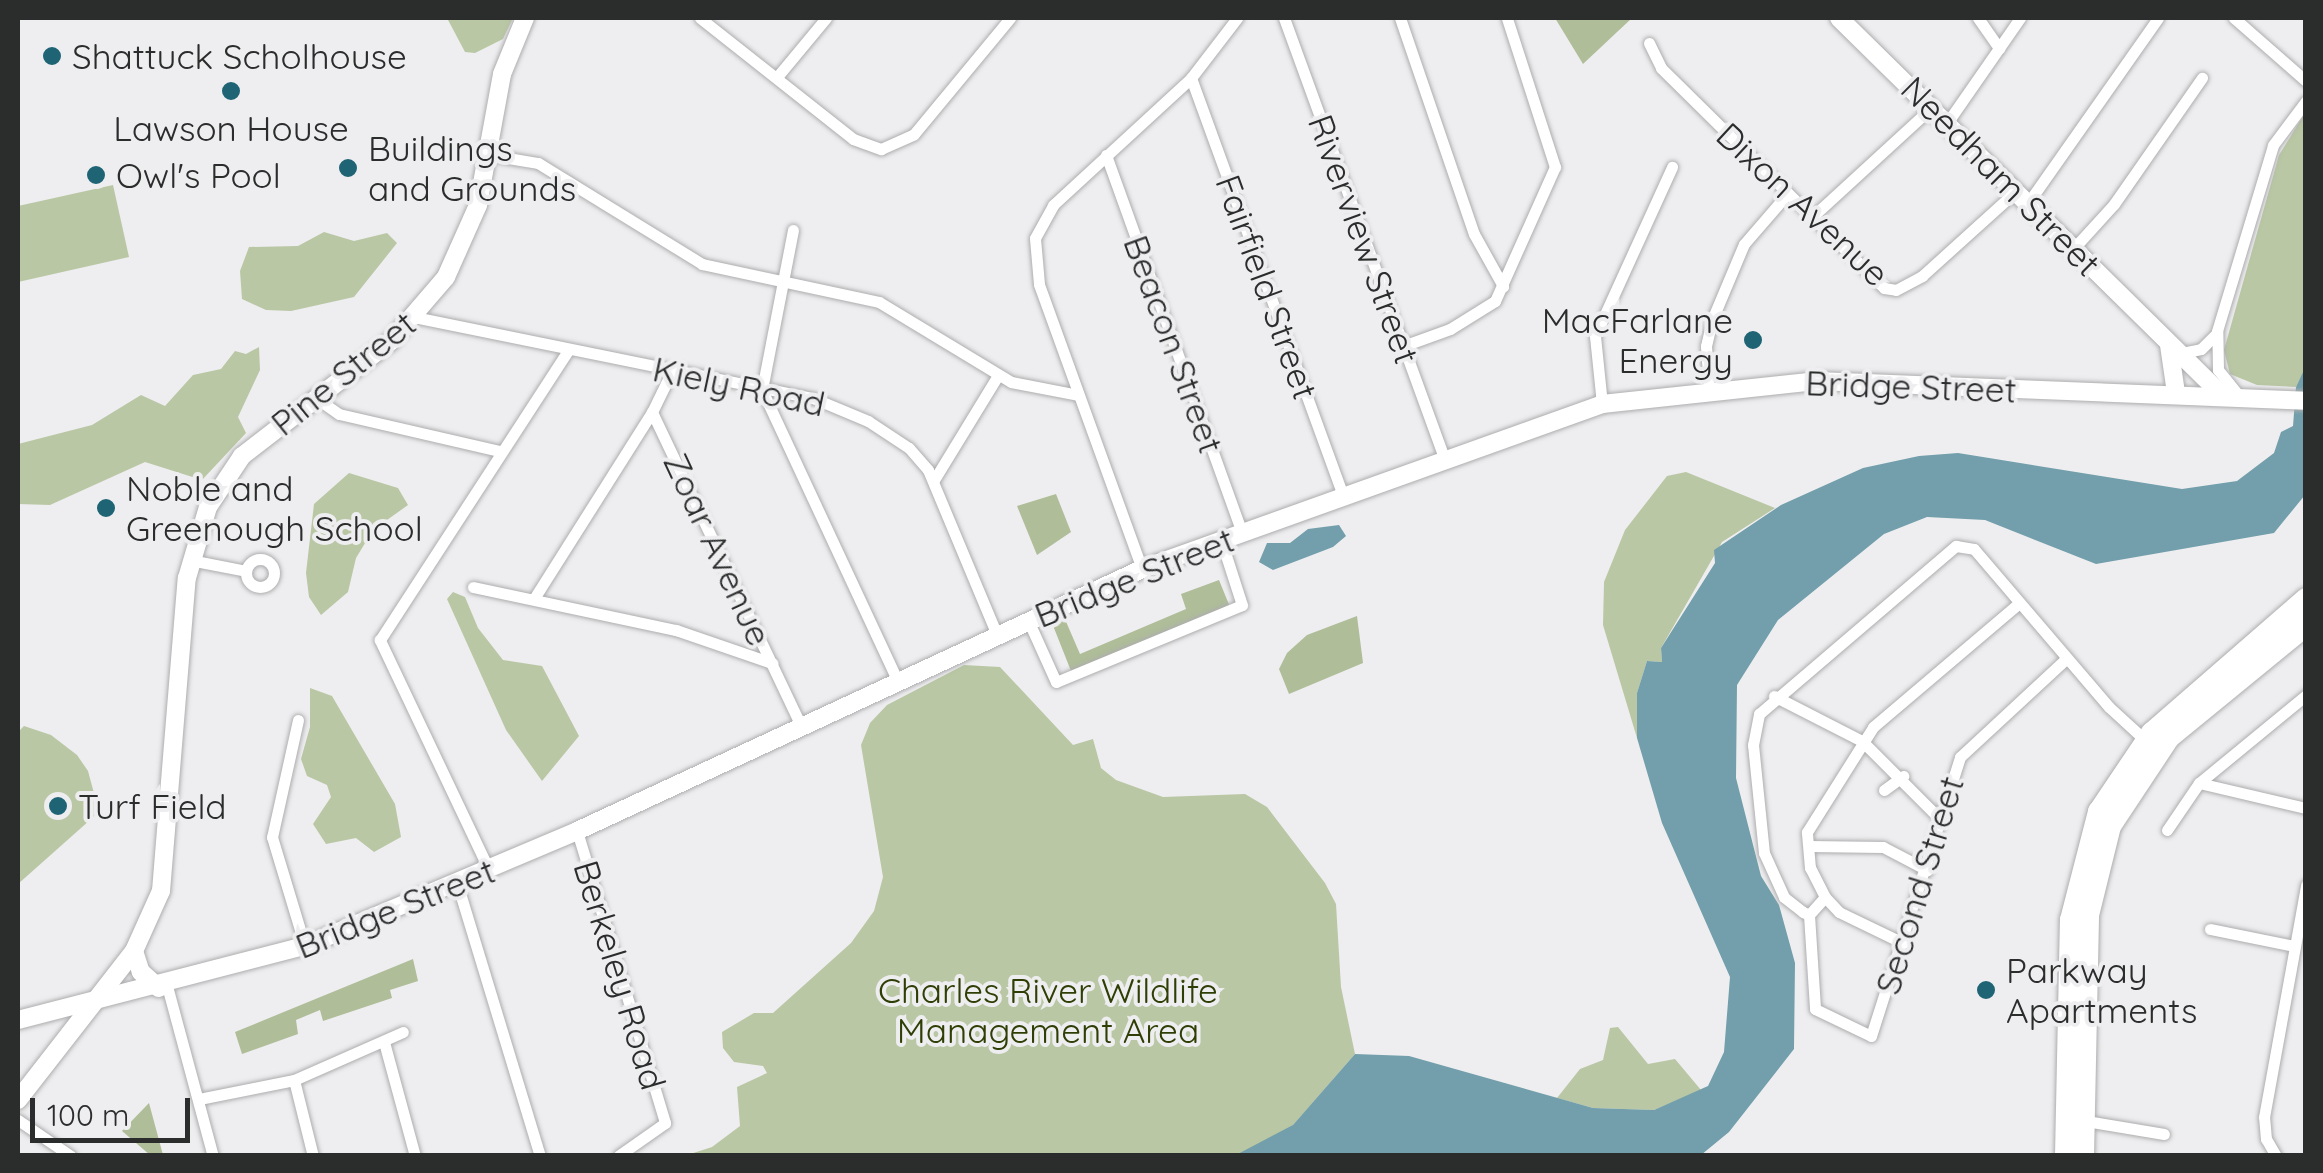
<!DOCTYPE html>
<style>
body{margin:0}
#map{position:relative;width:2323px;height:1173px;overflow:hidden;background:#eeeef0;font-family:Quicksand,sans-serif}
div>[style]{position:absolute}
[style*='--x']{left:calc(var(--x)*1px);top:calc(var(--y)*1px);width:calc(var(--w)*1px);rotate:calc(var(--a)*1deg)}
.green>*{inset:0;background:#b9c7a4}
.forest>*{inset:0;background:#afbd99}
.water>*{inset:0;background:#729fab}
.roads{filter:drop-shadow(0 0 2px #adadaf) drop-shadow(0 0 2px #adadaf)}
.street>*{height:11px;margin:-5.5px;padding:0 5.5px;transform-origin:5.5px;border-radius:5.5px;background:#fff}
.street>.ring{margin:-5.5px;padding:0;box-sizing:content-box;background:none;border:11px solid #fff;border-radius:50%}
.secondary>*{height:18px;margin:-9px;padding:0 9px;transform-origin:9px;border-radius:9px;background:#fff}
.primary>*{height:18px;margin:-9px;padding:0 9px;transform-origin:9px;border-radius:9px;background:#fff}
.highway>*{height:22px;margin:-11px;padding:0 11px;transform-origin:11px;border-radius:11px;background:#fff}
.dots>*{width:28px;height:28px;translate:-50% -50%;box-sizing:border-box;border:5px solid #eeeef0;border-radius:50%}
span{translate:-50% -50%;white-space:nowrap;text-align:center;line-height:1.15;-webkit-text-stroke:8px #eeeef0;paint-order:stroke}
.poi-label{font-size:35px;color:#2b2c2c}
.left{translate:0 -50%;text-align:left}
.right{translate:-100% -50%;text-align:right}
.street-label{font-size:35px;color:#2b2c2c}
.park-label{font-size:35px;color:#2e3e04}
.frame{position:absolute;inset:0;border:20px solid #2b2c2c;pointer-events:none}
.scale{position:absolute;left:30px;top:1098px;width:160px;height:45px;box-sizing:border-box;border:5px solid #2b2c2c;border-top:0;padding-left:12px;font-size:30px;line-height:35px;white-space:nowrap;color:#2b2c2c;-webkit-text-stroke:8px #eeeef0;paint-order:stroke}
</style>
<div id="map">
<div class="green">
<i style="clip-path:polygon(447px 18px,513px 18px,503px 39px,475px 53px,465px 52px)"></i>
<i style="clip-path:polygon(2305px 113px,2306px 368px,2296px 387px,2257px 385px,2230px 374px,2224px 350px,2279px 155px)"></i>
<i style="clip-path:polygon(113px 185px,129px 257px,18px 282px,18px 206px)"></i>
<i style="clip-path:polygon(324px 232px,354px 241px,387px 233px,397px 243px,354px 297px,291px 311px,266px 310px,242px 299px,240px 271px,249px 247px,298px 246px)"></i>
<i style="clip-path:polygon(259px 347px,260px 370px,238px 417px,246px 433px,202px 480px,145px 462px,50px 505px,18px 504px,18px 444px,92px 425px,141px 395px,165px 406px,193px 375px,221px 369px,235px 351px,246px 354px)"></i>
<i style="clip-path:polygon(1686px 472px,1775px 508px,1722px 542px,1661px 648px,1662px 662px,1647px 661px,1637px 693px,1637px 738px,1603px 625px,1604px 582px,1625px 530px,1667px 476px)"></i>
<i style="clip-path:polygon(349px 473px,398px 488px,408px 505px,373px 530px,356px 558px,348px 592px,321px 615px,309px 597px,306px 573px,314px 504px)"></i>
<i style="clip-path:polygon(453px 592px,465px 597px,478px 628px,503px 660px,542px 666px,579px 736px,542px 781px,506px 730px,447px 599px)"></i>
<i style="clip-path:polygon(964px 665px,1000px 667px,1073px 745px,1093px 739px,1101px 768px,1116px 780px,1163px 797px,1245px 794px,1267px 807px,1325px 883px,1336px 904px,1341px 987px,1355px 1054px,1288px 1131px,1239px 1155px,684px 1156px,712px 1147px,740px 1126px,737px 1087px,767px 1073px,763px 1066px,734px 1062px,723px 1048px,722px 1032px,754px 1013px,773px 1013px,851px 943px,874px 911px,883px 877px,861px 745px,870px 723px,887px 705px)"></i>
<i style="clip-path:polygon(310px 688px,332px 696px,395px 804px,401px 837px,374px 852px,356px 838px,326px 844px,313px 824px,331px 797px,327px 785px,307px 776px,301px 759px,310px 727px)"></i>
<i style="clip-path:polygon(24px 726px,51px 735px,77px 755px,88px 771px,99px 812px,18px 884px,18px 732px)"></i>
<i style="clip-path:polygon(1618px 1027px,1648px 1064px,1675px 1059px,1701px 1090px,1654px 1110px,1593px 1108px,1557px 1098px,1580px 1069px,1603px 1060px,1610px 1028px)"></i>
</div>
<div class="forest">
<i style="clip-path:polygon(1555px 18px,1632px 18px,1583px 64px)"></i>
<i style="clip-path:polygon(1056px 494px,1071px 532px,1037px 555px,1017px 506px)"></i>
<i style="clip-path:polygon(1219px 580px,1230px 607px,1071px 671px,1052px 623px,1064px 617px,1080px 654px,1186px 609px,1181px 594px)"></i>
<i style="clip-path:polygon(1357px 616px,1363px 663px,1289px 694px,1279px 669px,1287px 653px,1307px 635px)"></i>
<i style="clip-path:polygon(413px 959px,418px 981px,390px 990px,392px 998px,323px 1021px,320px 1010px,296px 1020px,298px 1034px,242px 1054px,235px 1032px)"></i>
<i style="clip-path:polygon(149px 1103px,163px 1155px,150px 1155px,122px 1131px)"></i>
</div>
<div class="water">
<i style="clip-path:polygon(2305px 368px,2305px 495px,2274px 533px,2096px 564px,1985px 520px,1927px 517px,1884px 534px,1778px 620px,1737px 685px,1736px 778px,1761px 876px,1779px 905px,1795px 963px,1794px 1049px,1729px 1132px,1701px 1155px,1234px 1156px,1293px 1125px,1355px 1054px,1409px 1056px,1593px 1108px,1654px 1110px,1708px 1086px,1724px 1052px,1730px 977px,1662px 823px,1637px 738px,1637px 693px,1647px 661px,1662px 662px,1661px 648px,1715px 563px,1714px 550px,1781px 505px,1863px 468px,1919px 456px,1958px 453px,2182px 489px,2237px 481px,2274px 453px,2281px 432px,2293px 426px,2296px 387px)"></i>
<i style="clip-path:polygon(1339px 525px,1346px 536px,1333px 547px,1273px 570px,1259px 562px,1267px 543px,1290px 543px,1308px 529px)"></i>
</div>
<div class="roads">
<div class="street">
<i style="--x:700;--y:18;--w:195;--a:38.3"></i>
<i style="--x:853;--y:139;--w:30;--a:20"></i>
<i style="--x:881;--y:149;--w:36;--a:-24"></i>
<i style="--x:914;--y:134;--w:151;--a:-50.4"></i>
<i style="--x:1284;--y:18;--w:470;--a:70"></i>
<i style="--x:1400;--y:18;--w:228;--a:71.1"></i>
<i style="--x:1474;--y:234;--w:60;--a:60.9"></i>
<i style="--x:1978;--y:18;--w:37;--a:55"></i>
<i style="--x:2234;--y:18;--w:96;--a:41.2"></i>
<i style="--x:1649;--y:43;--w:28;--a:64"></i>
<i style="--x:1661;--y:68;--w:313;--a:44.6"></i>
<i style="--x:1884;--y:288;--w:12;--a:9"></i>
<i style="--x:1896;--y:290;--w:30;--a:-28"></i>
<i style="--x:1922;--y:276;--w:127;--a:-42.1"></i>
<i style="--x:777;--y:77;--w:77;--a:-50.3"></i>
<i style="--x:1191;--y:78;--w:445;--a:70"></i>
<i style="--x:1947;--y:123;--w:128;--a:-55.2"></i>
<i style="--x:490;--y:155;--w:49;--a:9.5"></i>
<i style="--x:538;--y:163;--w:193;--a:31.6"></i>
<i style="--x:702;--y:264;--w:181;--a:12.1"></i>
<i style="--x:879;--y:302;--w:154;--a:31.2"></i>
<i style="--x:1011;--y:382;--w:68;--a:11"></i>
<i style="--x:1106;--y:155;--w:401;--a:70.2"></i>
<i style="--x:2028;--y:203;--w:226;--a:-54.9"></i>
<i style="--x:1812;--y:217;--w:161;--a:-42.5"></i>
<i style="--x:793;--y:230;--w:163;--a:101"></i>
<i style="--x:762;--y:390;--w:322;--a:65"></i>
<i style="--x:2074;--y:248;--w:59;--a:-47.7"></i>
<i style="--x:2114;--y:204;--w:154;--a:-55.1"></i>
<i style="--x:414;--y:317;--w:407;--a:11.5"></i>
<i style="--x:813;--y:398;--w:60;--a:22.7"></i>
<i style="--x:868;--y:421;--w:49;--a:33.4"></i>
<i style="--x:909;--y:448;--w:29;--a:49"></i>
<i style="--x:928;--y:470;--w:179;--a:67.3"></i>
<i style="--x:1403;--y:346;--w:50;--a:-19.9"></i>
<i style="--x:1450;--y:329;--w:53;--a:-31.9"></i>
<i style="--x:1495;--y:301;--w:147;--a:-65.9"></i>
<i style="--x:1555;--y:167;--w:157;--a:-107.9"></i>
<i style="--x:2182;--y:353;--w:19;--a:-12"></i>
<i style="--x:2201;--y:349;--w:20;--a:-45"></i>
<i style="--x:672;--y:371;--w:46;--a:116"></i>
<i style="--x:652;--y:412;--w:348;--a:64.6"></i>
<i style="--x:1709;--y:388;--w:42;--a:-94.1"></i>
<i style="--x:1706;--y:346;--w:27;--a:-77"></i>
<i style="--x:1712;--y:320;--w:82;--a:-67.2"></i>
<i style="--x:1744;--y:244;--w:67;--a:-49.2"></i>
<i style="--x:2240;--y:397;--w:35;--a:-129"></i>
<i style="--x:2218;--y:370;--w:39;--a:-91"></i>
<i style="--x:2217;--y:331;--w:194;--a:-73.2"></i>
<i style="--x:2273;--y:145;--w:55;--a:-53.1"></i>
<i style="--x:316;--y:398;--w:28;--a:35"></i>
<i style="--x:339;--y:414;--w:164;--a:13"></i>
<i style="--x:1602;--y:404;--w:68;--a:-95.9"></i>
<i style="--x:1595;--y:336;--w:186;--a:-65.5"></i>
<i style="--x:934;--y:480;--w:123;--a:-58.6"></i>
<i class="ring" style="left:246px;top:559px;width:17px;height:17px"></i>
<i style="--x:190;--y:560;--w:57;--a:11.1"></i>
<i style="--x:1142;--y:569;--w:303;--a:-109.9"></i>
<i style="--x:1039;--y:284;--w:46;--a:-95"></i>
<i style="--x:1035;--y:238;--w:38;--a:-61"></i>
<i style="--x:1053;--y:205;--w:188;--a:-42.6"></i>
<i style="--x:1191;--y:78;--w:76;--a:-52.5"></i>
<i style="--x:473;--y:587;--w:208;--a:12"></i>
<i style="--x:676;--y:630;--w:102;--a:19"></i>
<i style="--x:535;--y:597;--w:219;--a:-57.7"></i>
<i style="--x:1028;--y:620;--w:68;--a:65.7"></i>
<i style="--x:1056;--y:682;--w:201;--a:-22.5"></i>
<i style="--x:1242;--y:605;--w:68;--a:-107.9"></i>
<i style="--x:1774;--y:696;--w:99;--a:27.1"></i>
<i style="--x:1862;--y:741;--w:110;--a:45"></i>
<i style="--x:298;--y:720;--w:120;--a:102.5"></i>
<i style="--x:272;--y:837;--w:114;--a:73.2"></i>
<i style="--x:2199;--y:783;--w:110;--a:13.2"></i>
<i style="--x:1884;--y:790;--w:24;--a:-36"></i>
<i style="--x:2167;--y:830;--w:57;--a:-55.8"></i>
<i style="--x:2199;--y:783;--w:139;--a:-39.4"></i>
<i style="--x:577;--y:831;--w:305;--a:73.2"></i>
<i style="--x:665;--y:1123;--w:57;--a:144.9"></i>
<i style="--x:1809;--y:846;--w:74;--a:0.8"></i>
<i style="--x:1883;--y:847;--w:50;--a:27.6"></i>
<i style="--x:489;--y:870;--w:255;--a:-115.4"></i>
<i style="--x:380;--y:640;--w:346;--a:-57"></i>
<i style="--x:457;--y:883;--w:285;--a:73.1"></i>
<i style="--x:1825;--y:897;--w:24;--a:132"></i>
<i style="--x:1809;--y:915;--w:7;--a:-153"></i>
<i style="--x:1803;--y:912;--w:24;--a:-142"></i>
<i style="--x:1784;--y:897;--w:48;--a:-114.4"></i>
<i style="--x:1764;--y:853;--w:109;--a:-95.8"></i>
<i style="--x:1753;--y:745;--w:32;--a:-79"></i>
<i style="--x:1759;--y:714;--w:259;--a:-40.5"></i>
<i style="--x:1956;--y:546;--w:18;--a:9"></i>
<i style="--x:1974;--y:549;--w:208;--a:49.5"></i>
<i style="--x:2109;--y:707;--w:49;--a:42.5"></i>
<i style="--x:1809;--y:915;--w:94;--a:86.3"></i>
<i style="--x:1815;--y:1009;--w:62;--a:25.7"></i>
<i style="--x:1871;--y:1036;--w:293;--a:-72.3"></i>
<i style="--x:1960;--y:757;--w:144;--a:-42.8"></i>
<i style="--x:2210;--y:929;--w:86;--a:11.4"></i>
<i style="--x:1903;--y:943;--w:71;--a:-154.2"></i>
<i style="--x:1839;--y:912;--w:21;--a:-133"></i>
<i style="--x:1825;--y:897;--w:33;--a:-117"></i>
<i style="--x:1810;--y:868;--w:36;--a:-95"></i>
<i style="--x:1807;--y:832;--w:124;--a:-57.8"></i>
<i style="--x:1873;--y:727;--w:192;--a:-40.3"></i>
<i style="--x:167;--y:986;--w:176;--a:74.9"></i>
<i style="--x:384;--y:1042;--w:118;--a:74.8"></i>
<i style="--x:294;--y:1080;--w:78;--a:76"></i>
<i style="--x:199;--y:1099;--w:97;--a:-11.3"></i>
<i style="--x:294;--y:1080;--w:119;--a:-23.8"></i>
<i style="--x:18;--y:1120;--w:64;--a:34.2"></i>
<i style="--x:2086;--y:1121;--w:79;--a:9.5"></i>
<i style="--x:2276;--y:1156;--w:20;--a:-120"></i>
<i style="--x:2266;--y:1139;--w:22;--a:-95"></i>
<i style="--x:2264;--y:1117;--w:236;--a:-79.7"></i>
</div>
<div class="secondary">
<i style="--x:1839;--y:18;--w:539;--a:44.55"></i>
<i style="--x:2169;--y:345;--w:49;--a:81.7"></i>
<i style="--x:18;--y:1100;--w:189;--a:-52.1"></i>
<i style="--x:134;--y:951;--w:66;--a:-65.8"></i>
<i style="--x:161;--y:891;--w:314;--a:-85.3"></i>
<i style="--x:187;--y:578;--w:74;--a:-73.5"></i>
<i style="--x:208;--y:507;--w:61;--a:-56.3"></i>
<i style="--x:242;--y:456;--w:188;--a:-37.7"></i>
<i style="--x:391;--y:341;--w:84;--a:-49.3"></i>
<i style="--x:446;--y:277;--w:79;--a:-66"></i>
<i style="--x:478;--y:205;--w:133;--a:-79.6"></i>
<i style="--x:502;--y:74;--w:61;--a:-67.7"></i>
</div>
<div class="primary">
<i style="--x:134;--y:951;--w:22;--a:72"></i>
<i style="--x:141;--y:972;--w:24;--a:42"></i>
<i style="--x:18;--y:1020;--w:296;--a:-14.5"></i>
<i style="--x:305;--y:946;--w:295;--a:-22.9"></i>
<i style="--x:577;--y:831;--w:623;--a:-24.88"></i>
<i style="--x:1142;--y:569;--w:489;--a:-19.7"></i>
<i style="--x:1602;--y:404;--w:215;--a:-6.1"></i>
<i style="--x:1816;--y:381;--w:490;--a:2.3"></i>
</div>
<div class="highway">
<i style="--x:2066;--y:1156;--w:236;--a:-88.8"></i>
<i style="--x:2071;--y:920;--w:112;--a:-75.5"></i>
<i style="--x:2099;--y:812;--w:95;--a:-56.1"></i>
<i style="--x:2152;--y:733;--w:204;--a:-41"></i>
<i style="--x:2083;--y:1156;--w:241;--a:-88.8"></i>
<i style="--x:2088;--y:915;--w:92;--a:-76.1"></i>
<i style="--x:2110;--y:826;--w:107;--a:-56.5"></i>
<i style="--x:2169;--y:737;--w:177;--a:-39.3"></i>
</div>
</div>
<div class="dots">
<i style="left:52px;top:56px;background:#1e6475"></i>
<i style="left:231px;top:91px;background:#1e6475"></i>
<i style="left:348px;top:168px;background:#1e6475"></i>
<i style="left:96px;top:175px;background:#1e6475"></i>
<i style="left:1753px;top:340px;background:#1e6475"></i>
<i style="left:106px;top:508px;background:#1e6475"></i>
<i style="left:58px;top:806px;background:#1e6475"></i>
<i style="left:1986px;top:990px;background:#1e6475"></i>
</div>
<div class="poi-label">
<span class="left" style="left:72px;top:56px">Shattuck Scholhouse</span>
<span style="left:231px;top:128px">Lawson House</span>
<span class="left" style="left:368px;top:168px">Buildings<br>and Grounds</span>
<span class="left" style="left:116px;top:175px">Owl's Pool</span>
<span class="right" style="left:1733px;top:340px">MacFarlane<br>Energy</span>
<span class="left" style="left:126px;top:508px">Noble and<br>Greenough School</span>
<span class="left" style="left:78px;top:806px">Turf Field</span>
<span class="left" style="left:2006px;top:990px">Parkway<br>Apartments</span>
</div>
<div class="street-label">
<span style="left:2001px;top:176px;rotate:45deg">Needham Street</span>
<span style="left:1803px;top:204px;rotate:43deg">Dixon Avenue</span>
<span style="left:1364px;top:239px;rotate:70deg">Riverview Street</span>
<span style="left:1267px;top:287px;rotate:70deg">Fairfield Street</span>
<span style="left:1174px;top:344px;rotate:70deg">Beacon Street</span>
<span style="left:343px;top:373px;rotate:-39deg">Pine Street</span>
<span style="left:739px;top:386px;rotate:12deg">Kiely Road</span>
<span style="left:1911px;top:386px;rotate:2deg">Bridge Street</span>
<span style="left:718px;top:549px;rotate:65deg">Zoar Avenue</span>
<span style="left:1134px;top:577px;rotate:-22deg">Bridge Street</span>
<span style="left:1919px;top:885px;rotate:-73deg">Second Street</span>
<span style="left:395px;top:908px;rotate:-22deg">Bridge Street</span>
<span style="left:620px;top:975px;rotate:73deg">Berkeley Road</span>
</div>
<div class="park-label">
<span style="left:1048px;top:1010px">Charles River Wildlife<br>Management Area</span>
</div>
<div class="frame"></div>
<div class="scale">100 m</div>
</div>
